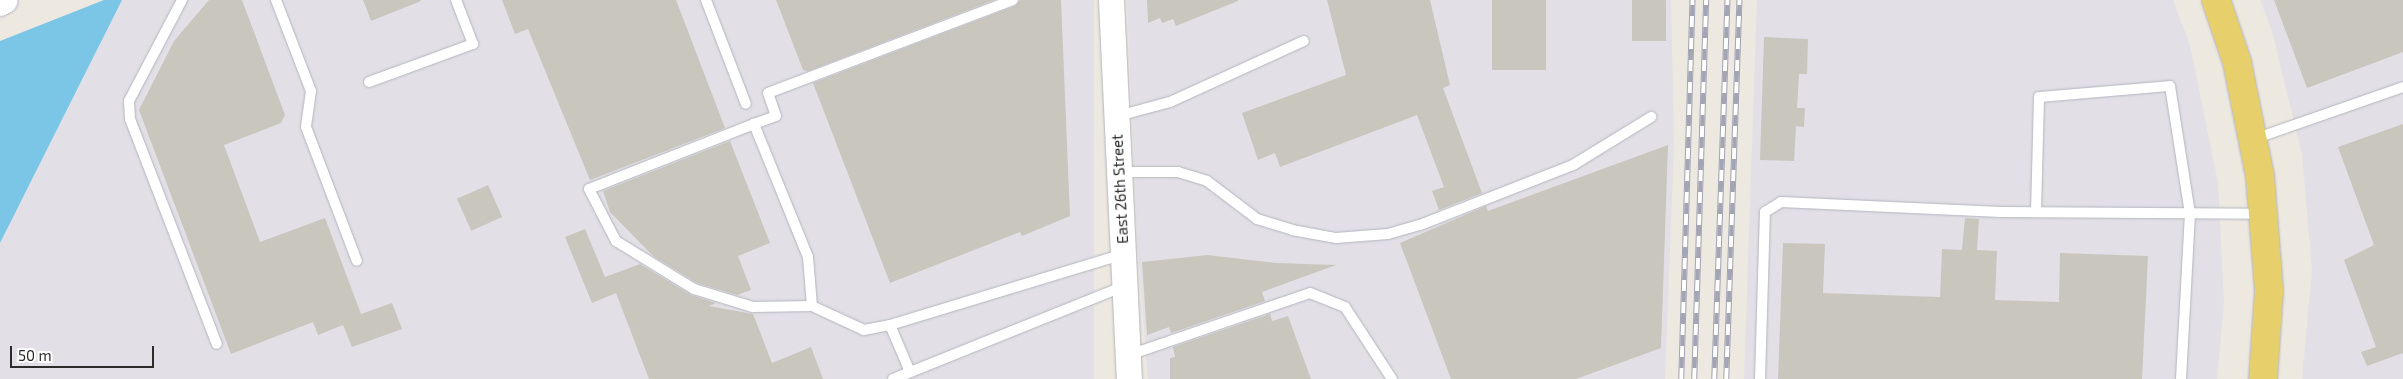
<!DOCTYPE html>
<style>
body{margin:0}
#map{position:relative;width:2403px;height:379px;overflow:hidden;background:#ede8e0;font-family:"Exo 2",sans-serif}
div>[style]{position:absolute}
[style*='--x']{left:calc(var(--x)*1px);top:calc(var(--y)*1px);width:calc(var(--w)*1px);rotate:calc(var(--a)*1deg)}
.industrial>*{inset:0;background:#e2e0e6;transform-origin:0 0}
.water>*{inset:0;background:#7bc6e6}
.pier>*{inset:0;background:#ede8e0}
.building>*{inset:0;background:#c9c6be;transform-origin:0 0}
.roads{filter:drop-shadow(0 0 1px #b3b5bf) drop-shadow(0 0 1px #b3b5bf)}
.service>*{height:10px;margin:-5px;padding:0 5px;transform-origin:5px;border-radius:5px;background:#fff}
.tertiary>*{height:25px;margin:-12.5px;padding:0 12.5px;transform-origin:12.5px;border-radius:12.5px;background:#fff}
.secondary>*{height:28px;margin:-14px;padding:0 14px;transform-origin:14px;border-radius:14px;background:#fff}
.primary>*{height:28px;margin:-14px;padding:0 14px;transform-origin:14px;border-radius:14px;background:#e7cf6b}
.rail>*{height:5.5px;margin-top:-2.75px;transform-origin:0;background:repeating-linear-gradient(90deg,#fff 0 11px,#a3a5b5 0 22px);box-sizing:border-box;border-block:1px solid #a3a5b5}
span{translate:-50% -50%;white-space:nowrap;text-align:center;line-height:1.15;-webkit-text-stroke:5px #fff;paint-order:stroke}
.street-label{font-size:15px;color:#2c2c2c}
.scale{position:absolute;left:10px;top:346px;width:144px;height:22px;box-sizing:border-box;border:2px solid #2c2c2c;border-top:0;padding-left:6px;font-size:15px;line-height:18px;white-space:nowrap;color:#2c2c2c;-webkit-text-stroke:4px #fff;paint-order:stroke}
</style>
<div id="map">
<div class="industrial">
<i style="left:0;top:0;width:1094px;height:379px"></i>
<i style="clip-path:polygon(1127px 0,1671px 0,1674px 144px,1665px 379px,1148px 379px,1138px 250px)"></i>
<i style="clip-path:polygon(1757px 0,2173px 0,2190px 45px,2218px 183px,2224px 303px,2217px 379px,1744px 379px)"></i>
<i style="clip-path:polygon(2260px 0,2403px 0,2403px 379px,2302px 379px,2312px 270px,2302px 155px,2272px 31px)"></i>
</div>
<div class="water">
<i style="clip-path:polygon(0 0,122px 0,0 243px)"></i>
</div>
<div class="pier">
<i style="clip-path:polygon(0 0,104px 0,0 41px)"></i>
</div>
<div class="building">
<i style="clip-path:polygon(209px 0,242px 0,285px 115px,281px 123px,224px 145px,260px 242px,325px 218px,361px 314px,392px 303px,402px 329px,352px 347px,343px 325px,318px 335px,313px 322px,231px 354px,139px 110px,174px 41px)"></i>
<i style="clip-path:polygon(363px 0,420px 0,421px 1px,371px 21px)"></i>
<i style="clip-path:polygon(502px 0,676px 0,725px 128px,590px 180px,528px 29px,515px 34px)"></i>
<i style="clip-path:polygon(776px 0,994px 0,808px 71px,803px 70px)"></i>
<i style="clip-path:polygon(1020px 0,1061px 0,1070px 216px,1022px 236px,1020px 232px,890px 283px,813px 83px,1015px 6px)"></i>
<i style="clip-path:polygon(1147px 0,1238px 0,1238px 1px,1176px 26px,1173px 19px,1162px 23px,1160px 18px,1148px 23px)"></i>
<i style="clip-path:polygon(1327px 0,1430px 0,1450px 85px,1443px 88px,1482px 193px,1439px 210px,1432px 191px,1444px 187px,1417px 115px,1280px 167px,1275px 153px,1258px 160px,1242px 113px,1346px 75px)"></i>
<i style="left:1492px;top:0;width:54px;height:70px"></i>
<i style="left:1632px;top:0;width:34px;height:41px"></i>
<i style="clip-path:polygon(2274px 0,2403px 0,2403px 52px,2307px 88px)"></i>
<i style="clip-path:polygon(1764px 37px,1808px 39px,1807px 74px,1799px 74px,1797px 108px,1805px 108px,1804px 127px,1796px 126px,1794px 161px,1760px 160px)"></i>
<i style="clip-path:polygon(2403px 124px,2403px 353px,2367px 366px,2361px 352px,2376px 347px,2344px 260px,2374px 245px,2338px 147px)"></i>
<i style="clip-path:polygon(730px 141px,770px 243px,738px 256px,751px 290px,737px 295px,697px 283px,653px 256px,610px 212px,603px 191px)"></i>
<i style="clip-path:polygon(1668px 145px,1661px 348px,1576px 379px,1451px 379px,1400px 243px,1486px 206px,1488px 211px)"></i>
<i style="left:488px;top:185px;width:35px;height:34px;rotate:66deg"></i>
<i style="clip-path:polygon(1965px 218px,1979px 219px,1977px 250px,1997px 251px,1995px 300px,2059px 302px,2060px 253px,2148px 256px,2142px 379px,1778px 379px,1783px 243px,1825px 244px,1823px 293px,1940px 297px,1942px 249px,1962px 250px)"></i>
<i style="clip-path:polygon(585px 229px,605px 277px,640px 264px,691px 295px,716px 303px,709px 306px,753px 314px,772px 363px,811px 347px,823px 379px,649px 379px,616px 293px,592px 303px,565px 237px)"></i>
<i style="clip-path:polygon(1207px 255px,1276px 263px,1336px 265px,1262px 292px,1265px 301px,1171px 333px,1169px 327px,1147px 335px,1142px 262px)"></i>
<i style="clip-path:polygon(1270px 314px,1272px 321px,1288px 316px,1311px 379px,1170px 379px,1170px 358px,1175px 357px,1173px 347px)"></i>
</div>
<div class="roads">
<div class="service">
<i style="--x:182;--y:0;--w:114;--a:117.7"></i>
<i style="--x:129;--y:101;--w:18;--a:87"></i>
<i style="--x:130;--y:119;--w:241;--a:68.9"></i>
<i style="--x:276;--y:0;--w:97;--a:69"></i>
<i style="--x:311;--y:91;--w:36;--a:98"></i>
<i style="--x:306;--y:127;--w:143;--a:69.2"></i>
<i style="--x:706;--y:0;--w:111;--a:69"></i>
<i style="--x:369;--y:82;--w:111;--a:-20.1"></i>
<i style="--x:473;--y:44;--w:47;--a:-111.1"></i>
<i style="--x:1118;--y:116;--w:54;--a:-15.1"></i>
<i style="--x:1170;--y:102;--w:147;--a:-24.5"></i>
<i style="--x:754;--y:124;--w:23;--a:-20"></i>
<i style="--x:776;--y:116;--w:24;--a:-109"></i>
<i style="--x:768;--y:93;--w:262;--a:-20.8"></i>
<i style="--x:2254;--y:139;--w:158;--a:-19.2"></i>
<i style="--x:1120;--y:172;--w:58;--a:0"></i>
<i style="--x:1178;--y:172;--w:30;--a:17"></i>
<i style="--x:1207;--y:181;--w:63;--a:37.2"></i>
<i style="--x:1257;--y:219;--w:37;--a:17"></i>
<i style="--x:1292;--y:230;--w:45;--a:10.3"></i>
<i style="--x:1336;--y:238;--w:52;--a:-4.4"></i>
<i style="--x:1388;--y:234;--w:33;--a:-16"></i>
<i style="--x:1420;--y:225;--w:164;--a:-21.4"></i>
<i style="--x:1573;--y:165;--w:92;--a:-31.6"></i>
<i style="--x:2036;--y:212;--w:115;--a:-88.5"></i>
<i style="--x:2039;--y:97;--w:131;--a:-4.8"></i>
<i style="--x:2170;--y:86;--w:129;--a:81.1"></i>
<i style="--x:2190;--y:213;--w:166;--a:93.1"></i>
<i style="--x:812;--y:306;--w:49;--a:-94.7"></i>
<i style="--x:808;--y:257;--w:144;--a:-112.1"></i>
<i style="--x:754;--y:124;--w:177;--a:158.5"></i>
<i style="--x:589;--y:189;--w:59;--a:62.6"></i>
<i style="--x:616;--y:241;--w:92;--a:31.6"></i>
<i style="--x:694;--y:289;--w:62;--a:17"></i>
<i style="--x:753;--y:307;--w:59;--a:-1"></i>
<i style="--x:812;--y:306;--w:57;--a:24.8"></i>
<i style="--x:864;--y:330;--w:26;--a:-11"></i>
<i style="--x:890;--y:325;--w:51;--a:66.9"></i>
<i style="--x:890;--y:325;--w:244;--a:-16.9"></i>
<i style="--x:1129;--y:355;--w:191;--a:-18.9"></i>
<i style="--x:1310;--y:293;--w:38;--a:22"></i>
<i style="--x:1345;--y:307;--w:86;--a:56.9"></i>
<i style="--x:893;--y:379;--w:249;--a:-21.9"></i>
<i style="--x:1760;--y:379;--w:167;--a:-88.3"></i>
<i style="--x:1765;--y:212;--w:19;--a:-32"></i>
<i style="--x:1781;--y:202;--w:220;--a:2.6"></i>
<i style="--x:2001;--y:212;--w:260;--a:0.4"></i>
</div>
<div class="tertiary">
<i style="--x:1111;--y:0;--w:379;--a:87.3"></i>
</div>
<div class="secondary">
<i style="--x:0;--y:2;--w:4;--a:-27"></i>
</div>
<div class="primary">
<i style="--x:2216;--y:0;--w:65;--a:71.3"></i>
<i style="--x:2237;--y:62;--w:116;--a:78.6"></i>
<i style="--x:2260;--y:176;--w:115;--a:85.5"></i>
<i style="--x:2269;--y:291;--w:88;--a:93.9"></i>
</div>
</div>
<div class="rail">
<i style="--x:1681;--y:379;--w:379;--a:-88.3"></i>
<i style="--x:1694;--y:379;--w:379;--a:-88.2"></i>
<i style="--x:1714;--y:379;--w:379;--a:-88"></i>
<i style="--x:1726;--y:379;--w:379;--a:-88"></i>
</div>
<div class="street-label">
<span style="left:1120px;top:189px;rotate:-93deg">East 26th Street</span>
</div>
<div class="scale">50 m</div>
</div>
